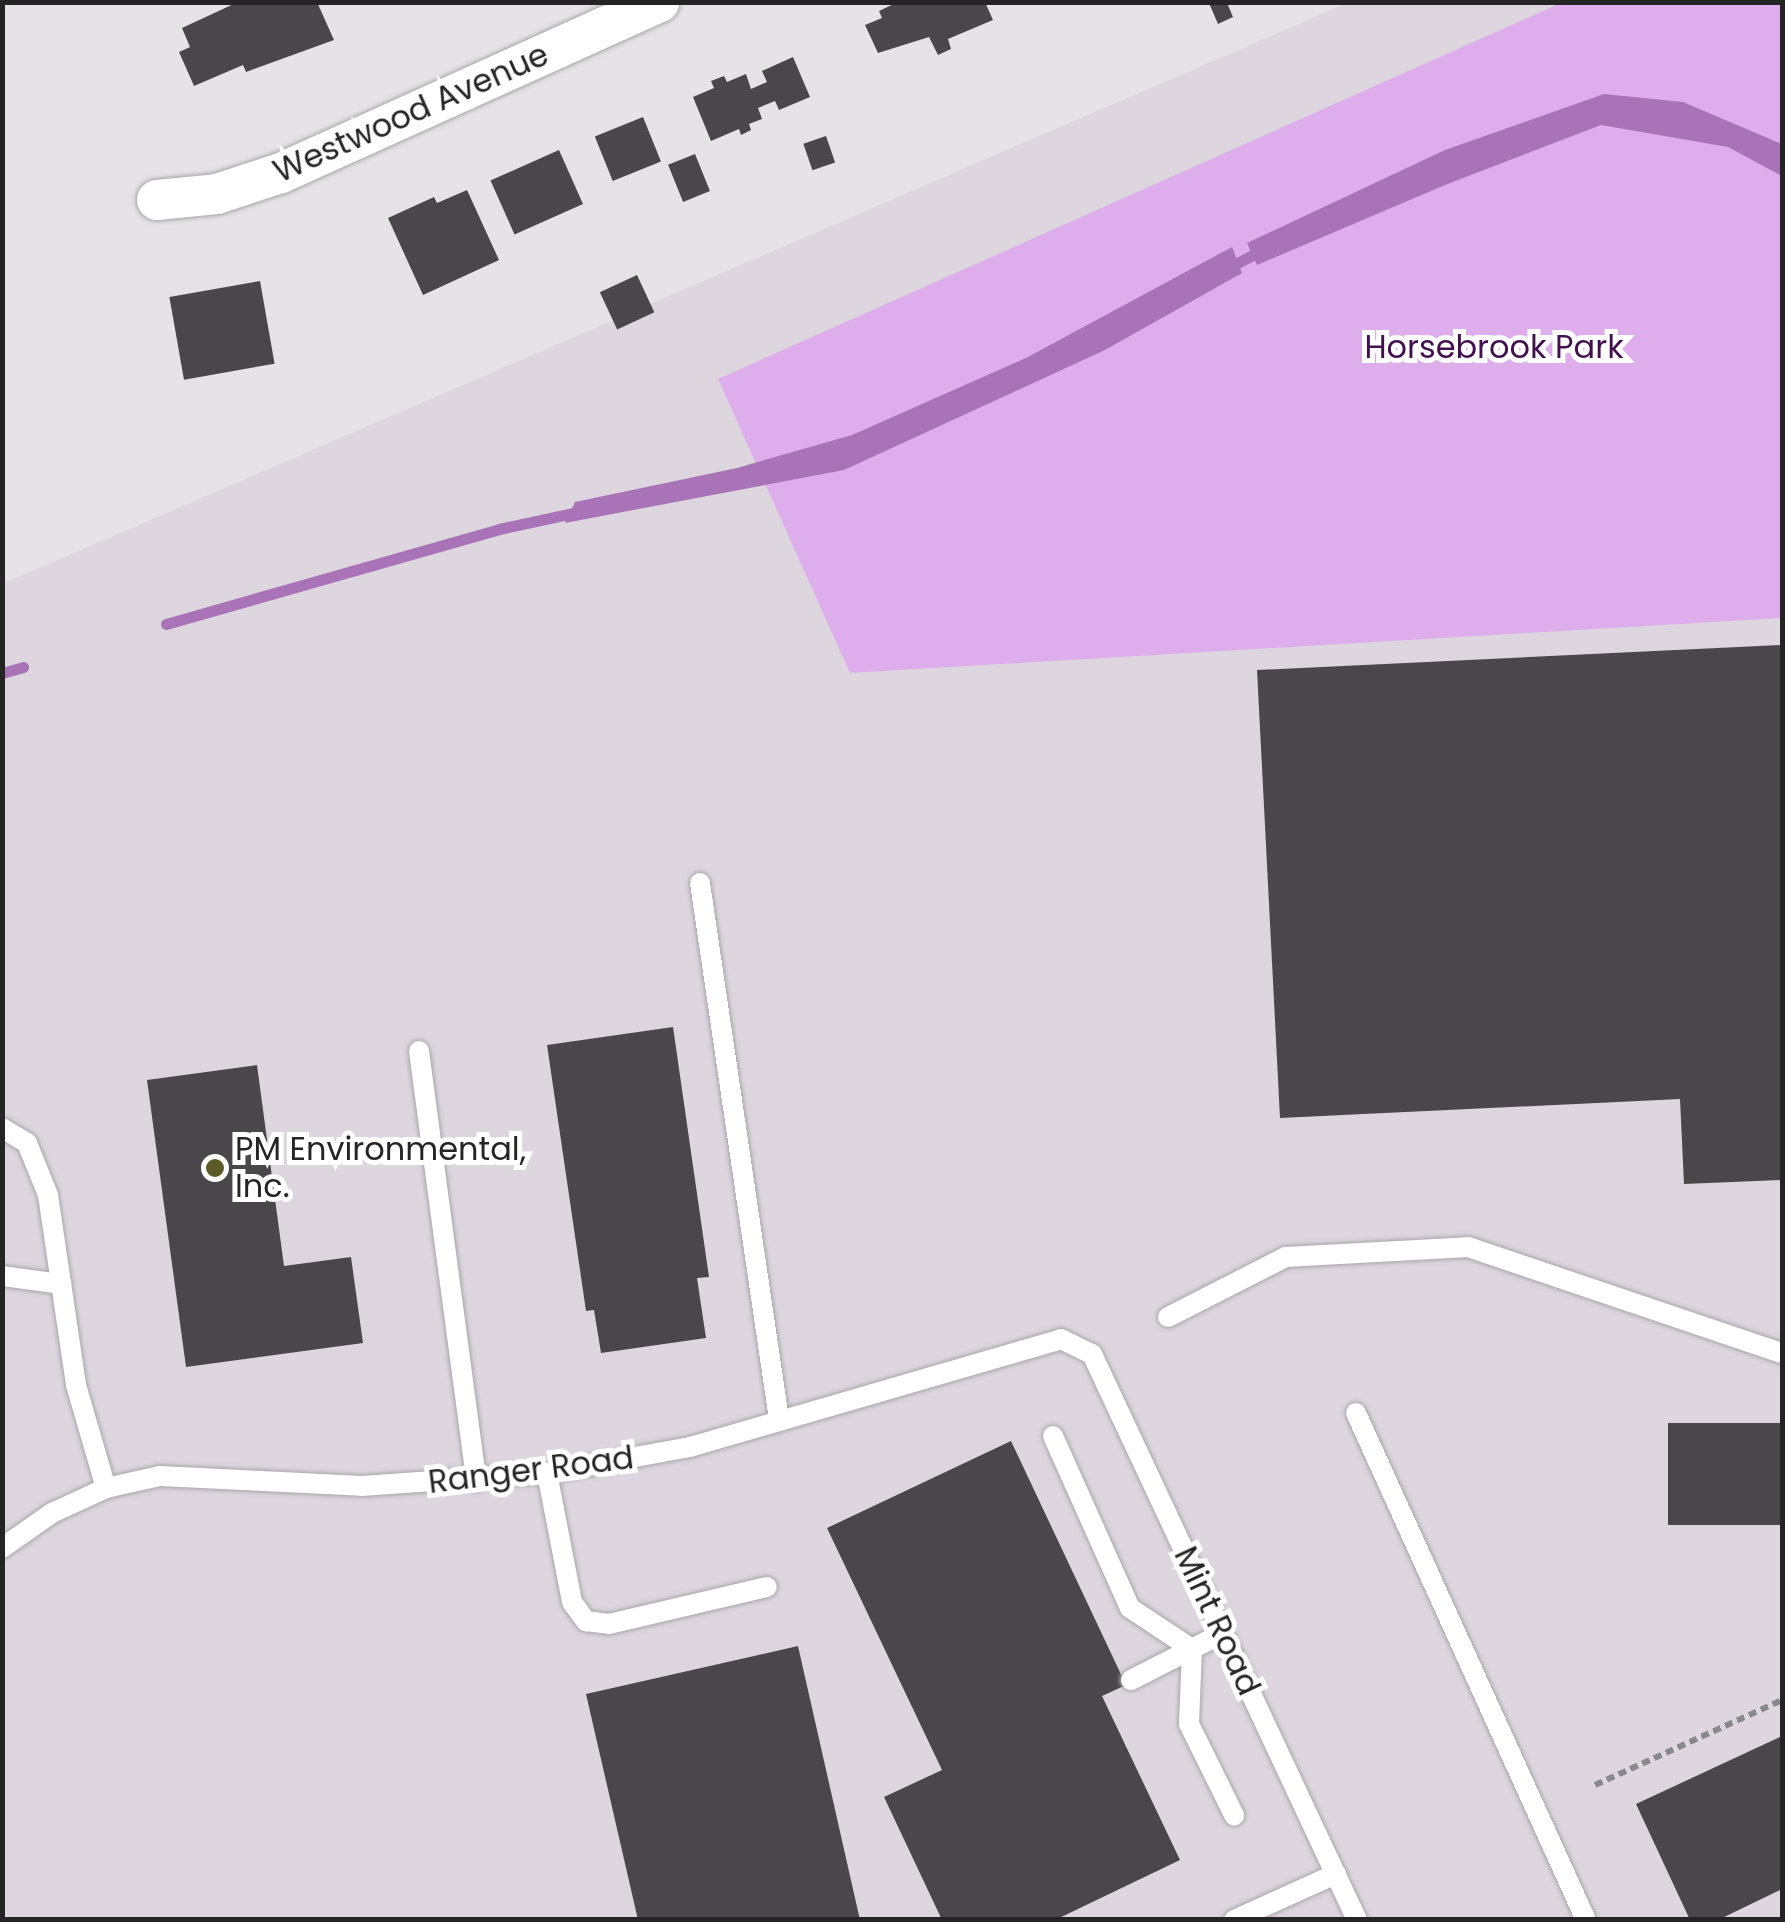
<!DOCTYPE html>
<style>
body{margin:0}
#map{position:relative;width:1785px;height:1922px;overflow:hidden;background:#e5e3e6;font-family:Poppins,sans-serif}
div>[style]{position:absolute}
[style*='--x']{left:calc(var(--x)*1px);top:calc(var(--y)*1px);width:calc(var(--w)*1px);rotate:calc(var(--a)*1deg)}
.built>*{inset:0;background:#ddd6df}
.green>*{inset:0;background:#ddaeeb}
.water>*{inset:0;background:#a873b7}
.stream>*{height:11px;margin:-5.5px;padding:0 5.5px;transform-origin:5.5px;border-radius:5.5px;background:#a873b7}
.building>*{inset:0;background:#494749;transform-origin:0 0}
.path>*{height:6px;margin-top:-3px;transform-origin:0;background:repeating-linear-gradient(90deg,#89888a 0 8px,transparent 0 13px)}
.roads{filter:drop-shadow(0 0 2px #a8a6a9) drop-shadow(0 0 2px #a8a6a9)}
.service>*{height:20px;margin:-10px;padding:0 10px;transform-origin:10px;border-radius:10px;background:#fff}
.minor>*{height:40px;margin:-20px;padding:0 20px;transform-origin:20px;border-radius:20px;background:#fff}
.dots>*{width:28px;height:28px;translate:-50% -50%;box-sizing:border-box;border:5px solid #fff;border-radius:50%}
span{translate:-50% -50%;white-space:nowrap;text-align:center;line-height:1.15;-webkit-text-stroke:10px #fff;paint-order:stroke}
.street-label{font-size:32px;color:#252425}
.park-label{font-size:32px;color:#420f4f}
.poi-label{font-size:32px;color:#252425}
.left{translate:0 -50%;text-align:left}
.frame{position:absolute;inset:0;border:5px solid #252425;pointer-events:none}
</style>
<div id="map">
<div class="built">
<i style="clip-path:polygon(1347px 3px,1782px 3px,1782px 1919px,3px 1919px,2px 584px)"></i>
</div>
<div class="green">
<i style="clip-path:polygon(1561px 3px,1782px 3px,1782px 618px,850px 673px,718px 379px)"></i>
</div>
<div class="water">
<i style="clip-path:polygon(1604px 94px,1683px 102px,1782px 144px,1782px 176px,1728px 147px,1601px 125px,1445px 185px,1257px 265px,1247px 243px,1445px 150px)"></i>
<i style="clip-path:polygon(1232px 247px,1242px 273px,1105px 350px,844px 470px,565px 523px,575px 502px,737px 468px,852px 435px,1026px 358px)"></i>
</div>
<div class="stream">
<i style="--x:1226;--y:269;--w:41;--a:-27.8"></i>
<i style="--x:166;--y:624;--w:346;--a:-15.9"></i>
<i style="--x:499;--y:529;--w:85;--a:-12.2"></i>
<i style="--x:2;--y:673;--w:22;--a:-16"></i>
</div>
<div class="building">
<i style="clip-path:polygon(238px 2px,317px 2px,334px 40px,246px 72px,243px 65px,194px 86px,179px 52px,190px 47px,182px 28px)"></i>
<i style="clip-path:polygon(898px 2px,985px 2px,993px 20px,948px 39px,951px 49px,938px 55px,929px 37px,878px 53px,865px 25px,882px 18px,879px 11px)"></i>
<i style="clip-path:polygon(1209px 3px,1227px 3px,1233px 17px,1218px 24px)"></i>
<i style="clip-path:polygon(793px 57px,810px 97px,779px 110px,775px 101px,758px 108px,762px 119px,749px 124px,751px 130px,741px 135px,739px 129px,711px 141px,693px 97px,714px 88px,711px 81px,724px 76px,727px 82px,746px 74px,751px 89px,767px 82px,762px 71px)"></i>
<i style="left:643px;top:117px;width:48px;height:52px;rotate:68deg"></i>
<i style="left:826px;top:136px;width:28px;height:24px;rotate:71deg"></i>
<i style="left:559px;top:150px;width:59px;height:75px;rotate:66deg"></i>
<i style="left:695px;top:154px;width:40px;height:29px;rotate:68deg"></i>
<i style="clip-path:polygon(467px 190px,499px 260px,423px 295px,388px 218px,434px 197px,437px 203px)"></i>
<i style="left:637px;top:275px;width:41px;height:41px;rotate:65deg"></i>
<i style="left:260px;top:281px;width:84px;height:92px;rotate:80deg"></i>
<i style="clip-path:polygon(1782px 645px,1782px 1180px,1684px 1184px,1680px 1099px,1280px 1118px,1257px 670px)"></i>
<i style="clip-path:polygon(673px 1027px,709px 1277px,697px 1278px,706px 1338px,601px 1353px,594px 1310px,586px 1311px,547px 1045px)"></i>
<i style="clip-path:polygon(257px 1065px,284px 1266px,351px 1257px,363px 1343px,186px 1367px,147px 1080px)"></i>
<i style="left:1782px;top:1423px;width:102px;height:114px;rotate:90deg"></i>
<i style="clip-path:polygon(1011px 1441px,1126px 1685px,1102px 1696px,1180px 1860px,1055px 1920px,942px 1920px,884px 1797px,942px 1770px,827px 1528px)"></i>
<i style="clip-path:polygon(798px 1646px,860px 1920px,638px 1920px,586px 1694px)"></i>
<i style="clip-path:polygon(1782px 1736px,1782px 1889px,1718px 1920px,1690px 1920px,1636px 1804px)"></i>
</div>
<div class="path">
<i style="--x:1595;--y:1785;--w:205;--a:-24.4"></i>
</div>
<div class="roads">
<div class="service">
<i style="--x:700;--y:883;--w:542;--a:81.62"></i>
<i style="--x:419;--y:1051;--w:434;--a:82.4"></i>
<i style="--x:2;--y:1128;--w:29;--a:31"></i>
<i style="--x:27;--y:1143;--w:56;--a:68"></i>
<i style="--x:48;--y:1195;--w:192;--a:81.6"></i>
<i style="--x:76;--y:1385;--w:107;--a:73.8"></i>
<i style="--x:2;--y:1276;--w:60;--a:7.7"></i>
<i style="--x:1168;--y:1317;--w:132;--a:-27"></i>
<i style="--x:1286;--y:1257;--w:182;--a:-3.1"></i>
<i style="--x:1468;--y:1247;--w:331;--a:18.7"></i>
<i style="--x:1356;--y:1413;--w:557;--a:65.6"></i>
<i style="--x:1053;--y:1436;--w:188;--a:65.9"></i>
<i style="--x:1130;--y:1608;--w:74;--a:33.5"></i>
<i style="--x:1192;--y:1649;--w:75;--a:92.3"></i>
<i style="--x:1189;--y:1724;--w:102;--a:63.7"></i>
<i style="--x:547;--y:1473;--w:131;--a:79"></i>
<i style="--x:572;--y:1602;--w:24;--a:54"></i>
<i style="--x:586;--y:1621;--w:23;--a:7"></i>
<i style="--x:609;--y:1624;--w:162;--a:-13.2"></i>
<i style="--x:2;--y:1548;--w:61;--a:-35"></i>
<i style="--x:52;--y:1513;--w:60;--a:-24.8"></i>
<i style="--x:106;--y:1488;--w:55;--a:-12.5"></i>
<i style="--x:160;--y:1476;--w:202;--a:2.8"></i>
<i style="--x:362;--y:1486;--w:185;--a:-4"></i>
<i style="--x:547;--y:1473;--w:145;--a:-10.3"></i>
<i style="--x:690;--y:1447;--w:386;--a:-16.2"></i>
<i style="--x:1061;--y:1339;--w:34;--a:26"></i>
<i style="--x:1092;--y:1354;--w:625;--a:64.91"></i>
<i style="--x:1131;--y:1680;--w:103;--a:-27.1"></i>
<i style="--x:1234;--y:1920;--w:112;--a:-24.3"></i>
</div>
<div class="minor">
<i style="--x:157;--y:200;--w:60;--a:-5.7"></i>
<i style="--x:217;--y:194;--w:67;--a:-18.2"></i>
<i style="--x:281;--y:173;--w:415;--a:-24.3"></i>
</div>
</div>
<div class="dots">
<i style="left:215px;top:1168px;background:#5b5b28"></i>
</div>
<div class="street-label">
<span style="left:411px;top:113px;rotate:-24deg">Westwood Avenue</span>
<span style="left:531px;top:1470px;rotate:-7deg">Ranger Road</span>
<span style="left:1217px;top:1621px;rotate:65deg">Mint Road</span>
</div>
<div class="park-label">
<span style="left:1494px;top:347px">Horsebrook Park</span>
</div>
<div class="poi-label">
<span class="left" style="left:235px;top:1168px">PM Environmental,<br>Inc.</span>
</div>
<div class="frame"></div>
</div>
